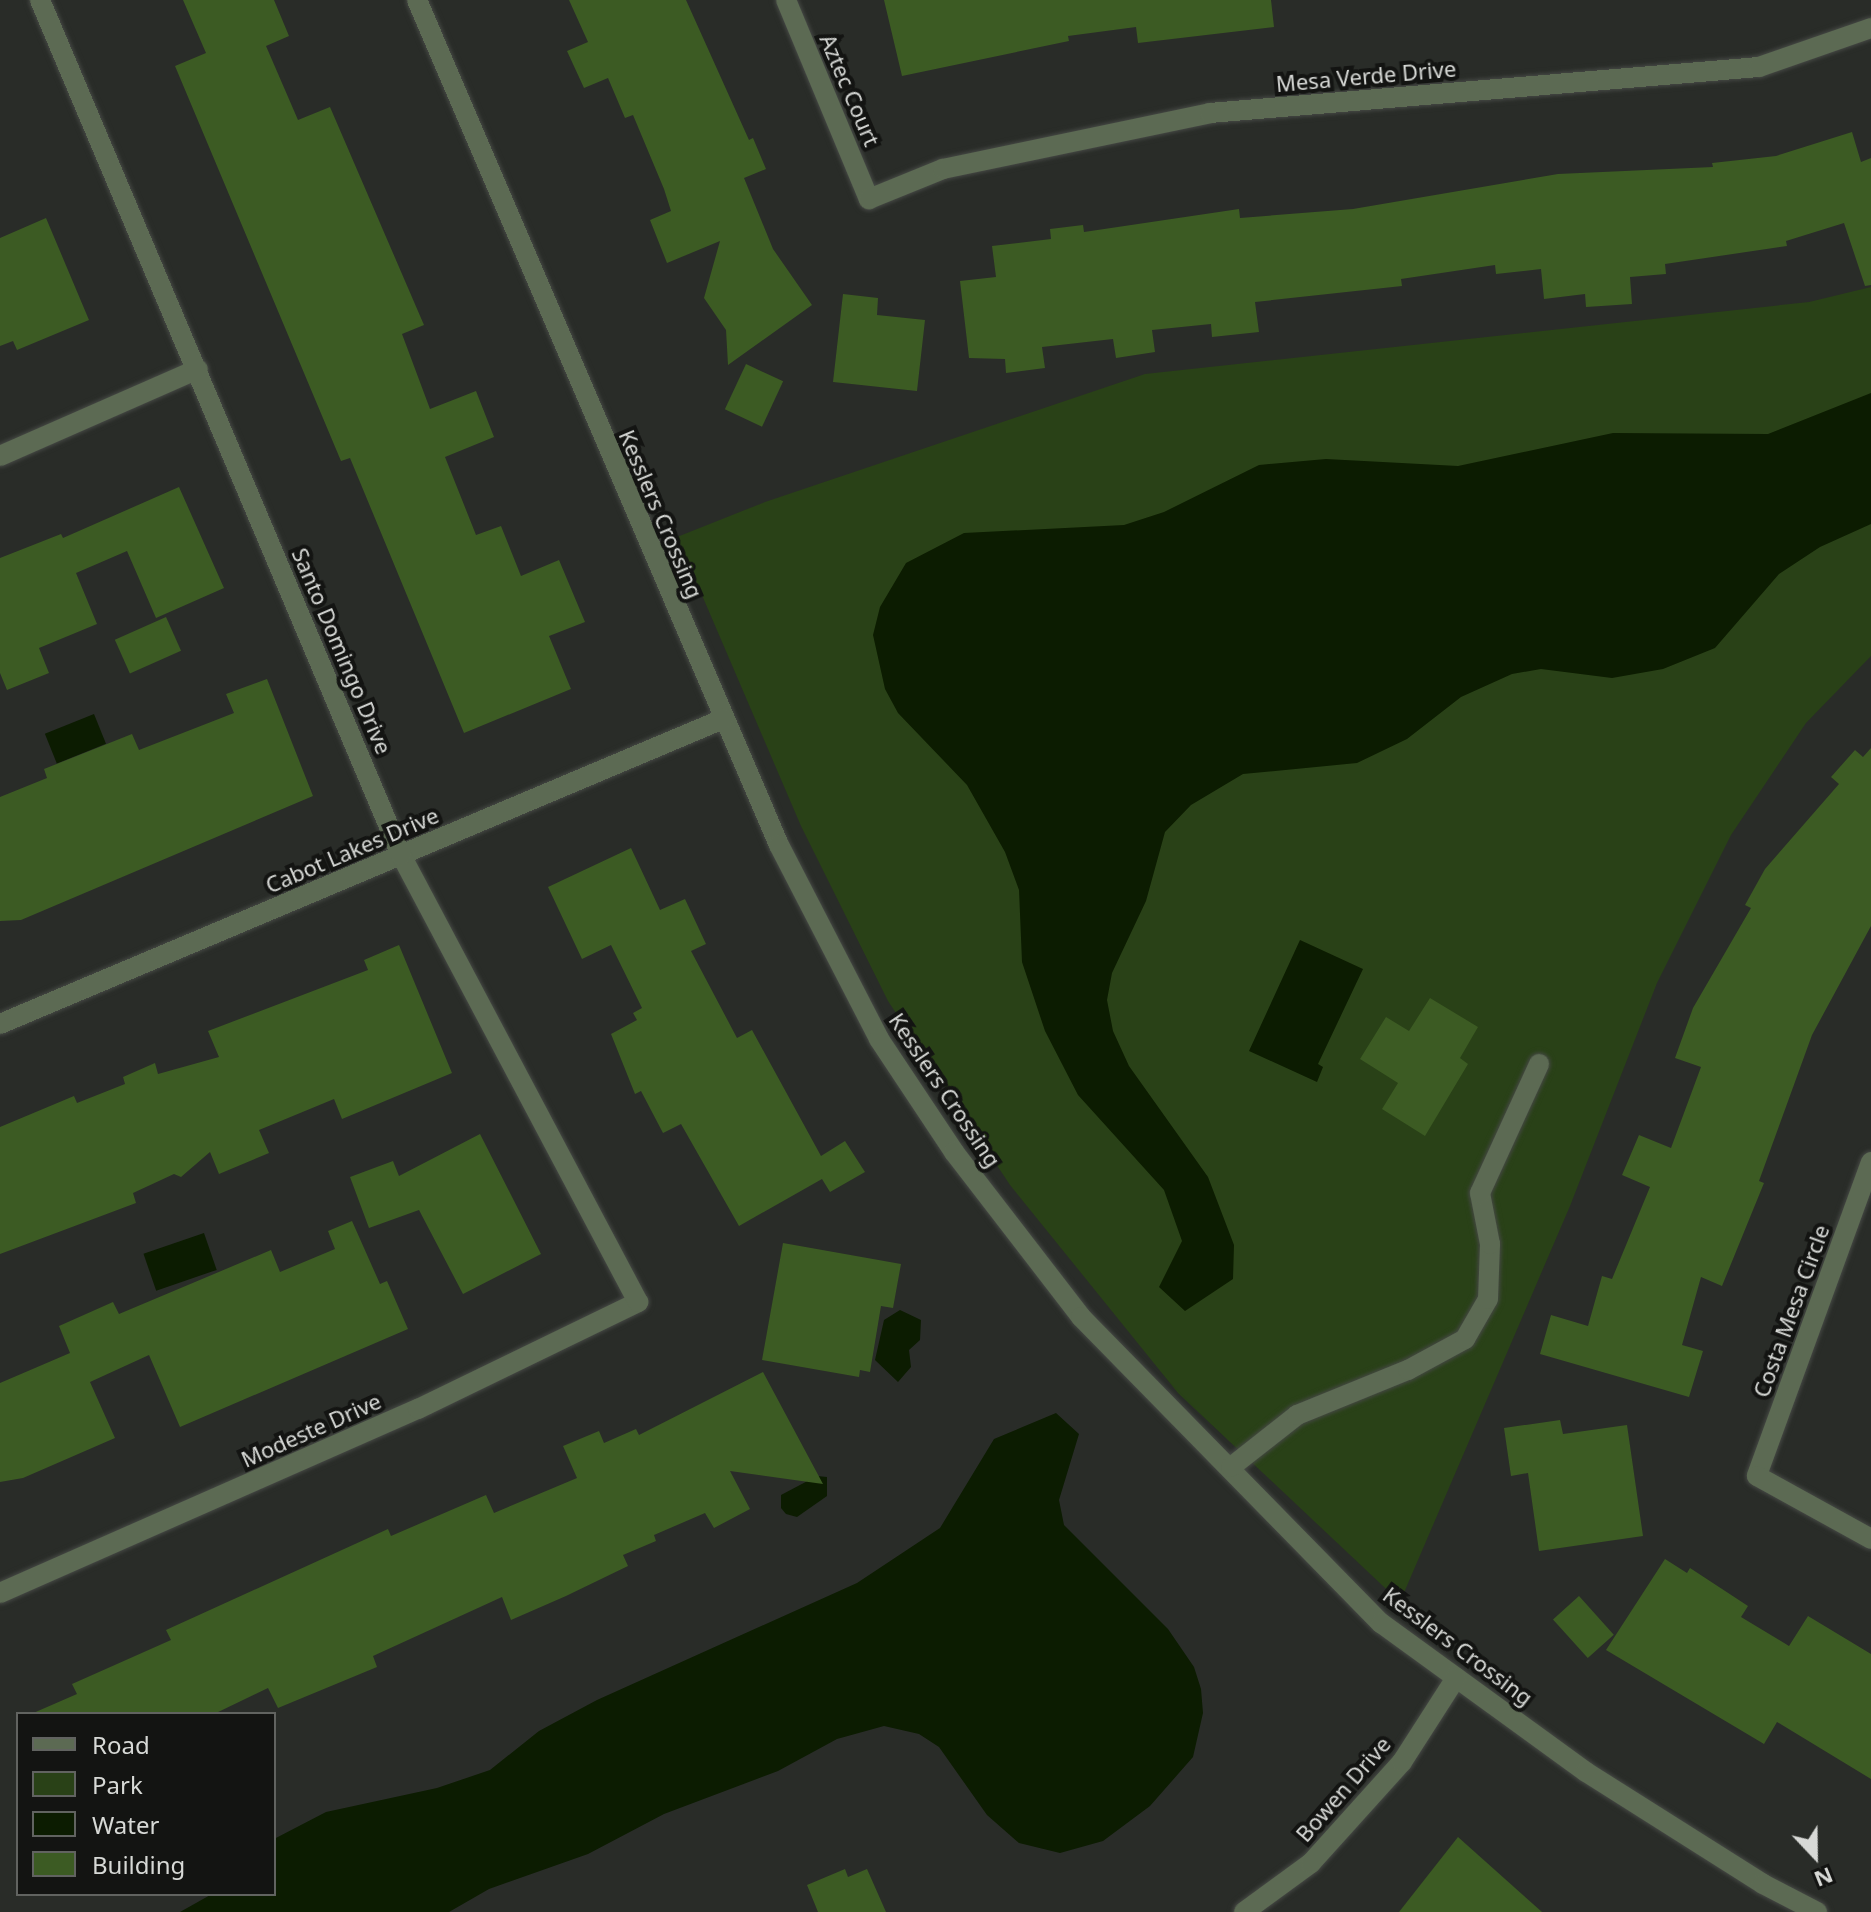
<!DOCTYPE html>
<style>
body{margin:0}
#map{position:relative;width:1871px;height:1912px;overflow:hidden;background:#292c28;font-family:"Noto Sans",sans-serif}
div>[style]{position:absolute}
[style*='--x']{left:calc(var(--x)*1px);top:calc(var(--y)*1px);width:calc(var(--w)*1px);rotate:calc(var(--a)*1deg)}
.green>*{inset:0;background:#294117}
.water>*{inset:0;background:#0c1c01;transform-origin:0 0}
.building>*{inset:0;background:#3c5b23;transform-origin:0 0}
.roads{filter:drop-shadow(0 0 2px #454844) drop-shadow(0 0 2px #454844)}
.minor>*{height:20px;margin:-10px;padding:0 10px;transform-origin:10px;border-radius:10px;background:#5c6a53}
span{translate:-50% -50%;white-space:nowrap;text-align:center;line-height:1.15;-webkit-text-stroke:8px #131412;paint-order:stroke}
.street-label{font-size:22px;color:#d7d9d6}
.legend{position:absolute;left:16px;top:1712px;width:260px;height:184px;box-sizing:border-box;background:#131412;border:2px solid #616360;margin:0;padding:10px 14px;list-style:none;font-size:24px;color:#d7d9d6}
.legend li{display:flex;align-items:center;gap:16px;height:40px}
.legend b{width:40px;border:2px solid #616360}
.north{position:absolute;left:1775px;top:1816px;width:80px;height:80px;-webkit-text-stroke:6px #131412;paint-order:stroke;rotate:158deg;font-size:22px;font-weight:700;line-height:32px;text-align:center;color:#d7d9d6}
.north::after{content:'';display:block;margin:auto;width:28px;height:36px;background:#d7d9d6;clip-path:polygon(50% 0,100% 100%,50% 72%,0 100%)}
</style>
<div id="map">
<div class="green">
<i style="clip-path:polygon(1871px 287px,1871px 656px,1806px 723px,1731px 835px,1657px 983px,1570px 1206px,1400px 1602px,1178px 1393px,1010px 1185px,888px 1001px,801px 826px,677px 537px,765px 502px,1145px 374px,1809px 302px)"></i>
</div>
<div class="water">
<i style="clip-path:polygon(1871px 393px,1871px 524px,1820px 547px,1779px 574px,1715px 648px,1663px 669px,1612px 678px,1541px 669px,1512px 674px,1461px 697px,1407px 739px,1357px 763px,1243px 774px,1191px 805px,1165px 832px,1146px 901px,1112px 973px,1107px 1000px,1113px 1031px,1129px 1066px,1208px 1177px,1234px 1245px,1233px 1279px,1185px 1311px,1159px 1287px,1182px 1241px,1164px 1190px,1078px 1095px,1045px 1031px,1022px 962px,1019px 890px,1005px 852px,967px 785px,898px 713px,885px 689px,873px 635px,880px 607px,906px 563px,964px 533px,1124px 525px,1164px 512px,1259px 465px,1326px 459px,1458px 466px,1613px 433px,1768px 434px)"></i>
<i style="left:94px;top:714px;width:32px;height:53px;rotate:68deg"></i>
<i style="clip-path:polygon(1300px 940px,1363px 969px,1318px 1064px,1323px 1067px,1317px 1082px,1249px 1051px)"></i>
<i style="left:204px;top:1233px;width:39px;height:64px;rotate:71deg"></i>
<i style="clip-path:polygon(900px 1310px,921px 1320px,920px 1340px,909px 1350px,911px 1367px,898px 1382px,875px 1360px,884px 1320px)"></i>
<i style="clip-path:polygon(1056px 1413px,1079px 1434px,1059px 1500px,1064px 1525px,1168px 1629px,1194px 1667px,1201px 1689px,1203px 1713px,1193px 1757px,1150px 1806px,1103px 1841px,1060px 1853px,1019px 1843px,987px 1815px,939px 1747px,919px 1734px,884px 1726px,837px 1739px,778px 1771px,664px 1814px,588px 1854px,489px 1889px,449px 1912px,180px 1912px,212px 1894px,274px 1894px,274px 1839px,326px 1812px,437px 1788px,490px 1770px,539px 1731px,597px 1700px,857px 1583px,940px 1528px,994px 1439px)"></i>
<i style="clip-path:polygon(817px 1476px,827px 1477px,827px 1496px,797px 1517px,786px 1514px,781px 1508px,781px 1495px)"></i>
</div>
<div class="building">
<i style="clip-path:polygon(183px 0,274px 0,289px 36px,266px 46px,298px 120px,330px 107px,424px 325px,402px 334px,430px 409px,476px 391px,494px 437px,445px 457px,476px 535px,501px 526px,521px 576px,559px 560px,585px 622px,549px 636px,571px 689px,464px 733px,350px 458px,341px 461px,175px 66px,206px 53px)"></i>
<i style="clip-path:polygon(569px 0,686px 0,749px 140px,753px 138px,766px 169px,744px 178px,773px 249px,812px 305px,728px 365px,726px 330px,704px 298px,720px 241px,667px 263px,650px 220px,671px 211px,664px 189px,633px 115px,625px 118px,608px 78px,584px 88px,567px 51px,588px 42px)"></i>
<i style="clip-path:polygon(884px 0,1271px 0,1274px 27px,1138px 43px,1136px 27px,1068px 36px,1069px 41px,902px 76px)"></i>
<i style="clip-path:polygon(1852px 132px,1861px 162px,1871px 158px,1871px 285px,1865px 286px,1844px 223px,1786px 241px,1787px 246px,1665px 264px,1666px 274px,1630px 277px,1632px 304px,1586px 307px,1585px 294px,1544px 299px,1541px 269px,1496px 274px,1495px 265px,1401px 279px,1402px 286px,1255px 302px,1259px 332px,1212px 337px,1211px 324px,1152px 330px,1155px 352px,1116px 358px,1113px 339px,1042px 347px,1045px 368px,1006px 373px,1005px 359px,969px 358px,960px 281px,996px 277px,992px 246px,1051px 239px,1050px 229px,1083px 225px,1084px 232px,1239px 209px,1240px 218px,1353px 209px,1558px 174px,1713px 167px,1712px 163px,1776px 156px)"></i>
<i style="clip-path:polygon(46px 218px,89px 320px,17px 350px,13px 341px,0 346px,0 238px)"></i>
<i style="clip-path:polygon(843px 294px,878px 298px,877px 315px,925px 320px,917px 391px,833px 382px)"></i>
<i style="left:746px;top:364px;width:41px;height:50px;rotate:25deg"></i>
<i style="clip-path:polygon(179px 487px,224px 588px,156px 618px,127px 551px,76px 573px,97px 624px,39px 648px,49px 673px,7px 690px,0 673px,0 558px,61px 534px,63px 538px)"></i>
<i style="left:166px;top:617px;width:37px;height:56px;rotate:66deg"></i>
<i style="clip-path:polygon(267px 679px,313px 796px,21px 920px,0 921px,0 797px,47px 778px,44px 769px,132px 734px,139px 750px,234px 713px,226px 694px)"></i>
<i style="clip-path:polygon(1871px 748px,1871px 926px,1812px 1035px,1759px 1181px,1764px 1183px,1722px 1286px,1701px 1277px,1682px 1345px,1703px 1351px,1689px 1397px,1540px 1354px,1551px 1315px,1588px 1326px,1602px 1276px,1612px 1279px,1650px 1187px,1622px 1175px,1639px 1135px,1671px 1148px,1701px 1067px,1675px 1058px,1693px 1008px,1751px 908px,1745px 905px,1765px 869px,1839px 784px,1831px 777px,1855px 750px,1863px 757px)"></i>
<i style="clip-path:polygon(631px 848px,660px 910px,685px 899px,706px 944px,691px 951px,737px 1038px,752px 1030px,821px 1156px,845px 1141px,865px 1172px,830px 1192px,822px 1179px,739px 1226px,681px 1124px,663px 1133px,641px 1091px,635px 1094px,611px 1034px,637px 1020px,633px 1013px,642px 1008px,611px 945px,582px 959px,548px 887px)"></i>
<i style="clip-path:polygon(399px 945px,452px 1073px,342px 1119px,334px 1099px,259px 1130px,269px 1153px,219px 1174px,210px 1152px,181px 1177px,174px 1174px,133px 1193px,136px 1203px,0 1254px,0 1127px,74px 1096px,77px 1103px,125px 1084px,123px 1077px,155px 1063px,158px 1074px,219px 1057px,208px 1031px,368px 970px,364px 960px)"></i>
<i style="clip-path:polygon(1430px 998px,1478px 1027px,1460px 1058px,1468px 1064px,1425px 1136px,1382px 1109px,1398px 1083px,1360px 1059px,1386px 1017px,1409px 1031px)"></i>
<i style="clip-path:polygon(480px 1134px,541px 1254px,463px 1294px,419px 1210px,369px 1228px,350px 1177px,393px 1161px,399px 1176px)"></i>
<i style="clip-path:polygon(352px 1221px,380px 1284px,387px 1281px,408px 1329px,180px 1427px,149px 1355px,90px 1382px,115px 1438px,23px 1478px,0 1482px,0 1383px,70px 1353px,59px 1326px,113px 1302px,119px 1314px,271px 1250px,280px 1272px,335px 1249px,328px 1231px)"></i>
<i style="clip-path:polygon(783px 1243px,901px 1264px,893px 1308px,881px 1306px,870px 1372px,860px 1370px,859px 1377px,762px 1360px)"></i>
<i style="clip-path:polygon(763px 1372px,823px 1484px,730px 1471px,750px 1509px,714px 1528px,705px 1513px,654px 1535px,656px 1541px,623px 1555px,628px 1566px,566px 1596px,511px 1620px,502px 1597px,373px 1656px,377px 1667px,278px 1708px,268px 1688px,214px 1714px,31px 1714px,77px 1694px,72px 1684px,171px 1640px,166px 1630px,388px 1529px,391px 1536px,486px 1495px,494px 1513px,577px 1478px,563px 1446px,599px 1431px,604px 1443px,636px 1429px,639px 1435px)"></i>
<i style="clip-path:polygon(1560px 1420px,1563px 1434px,1627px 1425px,1643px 1536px,1539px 1551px,1528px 1473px,1511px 1476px,1504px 1428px)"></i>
<i style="clip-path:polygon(1665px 1559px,1687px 1573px,1690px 1568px,1748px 1606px,1741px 1617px,1789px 1646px,1808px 1616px,1871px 1654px,1871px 1779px,1777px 1722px,1764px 1744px,1606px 1650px)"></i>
<i style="left:1579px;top:1596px;width:52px;height:35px;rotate:48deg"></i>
<i style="clip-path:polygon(1458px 1837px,1542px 1912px,1399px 1912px)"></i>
<i style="clip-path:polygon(845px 1869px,848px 1877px,867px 1869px,886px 1912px,818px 1912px,807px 1885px)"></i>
</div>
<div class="roads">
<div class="minor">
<i style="--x:417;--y:0;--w:919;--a:66.81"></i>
<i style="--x:779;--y:845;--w:218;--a:62.7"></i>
<i style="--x:879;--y:1039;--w:136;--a:56.4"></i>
<i style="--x:954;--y:1152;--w:208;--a:52.4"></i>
<i style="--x:1081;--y:1317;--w:429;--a:45.6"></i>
<i style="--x:1381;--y:1623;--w:253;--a:36"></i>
<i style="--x:1586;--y:1772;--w:209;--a:32.3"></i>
<i style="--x:1763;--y:1884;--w:61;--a:27.4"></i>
<i style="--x:786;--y:0;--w:216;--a:67.4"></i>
<i style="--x:869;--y:199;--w:80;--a:-22.1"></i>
<i style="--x:943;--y:169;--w:273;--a:-11.8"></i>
<i style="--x:1210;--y:113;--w:551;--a:-4.79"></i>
<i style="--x:1759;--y:67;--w:119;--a:-19.2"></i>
<i style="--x:0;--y:456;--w:216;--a:-23.7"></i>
<i style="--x:0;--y:1024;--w:785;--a:-22.87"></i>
<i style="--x:1871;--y:1162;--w:334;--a:110"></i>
<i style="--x:1757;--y:1476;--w:130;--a:28.9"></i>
<i style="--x:1231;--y:1467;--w:84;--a:-38.2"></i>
<i style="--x:1297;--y:1415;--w:120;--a:-22.1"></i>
<i style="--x:1408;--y:1370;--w:65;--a:-28.5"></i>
<i style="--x:1465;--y:1339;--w:46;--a:-60.1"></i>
<i style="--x:1488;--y:1299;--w:55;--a:-87.9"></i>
<i style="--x:1490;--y:1244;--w:52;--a:-101.1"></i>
<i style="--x:1480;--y:1193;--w:142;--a:-65.4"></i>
<i style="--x:0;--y:1593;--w:457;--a:-23.8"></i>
<i style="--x:418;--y:1409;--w:245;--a:-25.9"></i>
<i style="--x:638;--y:1302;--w:506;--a:-117.93"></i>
<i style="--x:401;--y:855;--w:928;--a:-112.89"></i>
<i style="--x:1244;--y:1912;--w:83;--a:-36.2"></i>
<i style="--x:1311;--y:1863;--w:136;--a:-48"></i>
<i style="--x:1402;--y:1762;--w:100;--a:-57.3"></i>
</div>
</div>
<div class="street-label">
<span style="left:1366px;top:76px;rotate:-5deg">Mesa Verde Drive</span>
<span style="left:850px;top:90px;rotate:67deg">Aztec Court</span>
<span style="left:661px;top:514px;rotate:67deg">Kesslers Crossing</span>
<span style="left:342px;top:651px;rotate:67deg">Santo Domingo Drive</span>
<span style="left:352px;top:850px;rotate:-23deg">Cabot Lakes Drive</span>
<span style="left:945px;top:1090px;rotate:56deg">Kesslers Crossing</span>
<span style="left:1791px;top:1311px;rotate:-70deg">Costa Mesa Circle</span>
<span style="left:311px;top:1430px;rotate:-24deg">Modeste Drive</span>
<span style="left:1458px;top:1646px;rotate:37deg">Kesslers Crossing</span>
<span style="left:1343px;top:1789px;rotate:-49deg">Bowen Drive</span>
</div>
<ul class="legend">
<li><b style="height:10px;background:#5c6a53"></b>Road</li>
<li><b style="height:22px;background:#294117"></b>Park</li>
<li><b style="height:22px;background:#0c1c01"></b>Water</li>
<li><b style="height:22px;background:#3c5b23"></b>Building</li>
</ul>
<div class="north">N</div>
</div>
